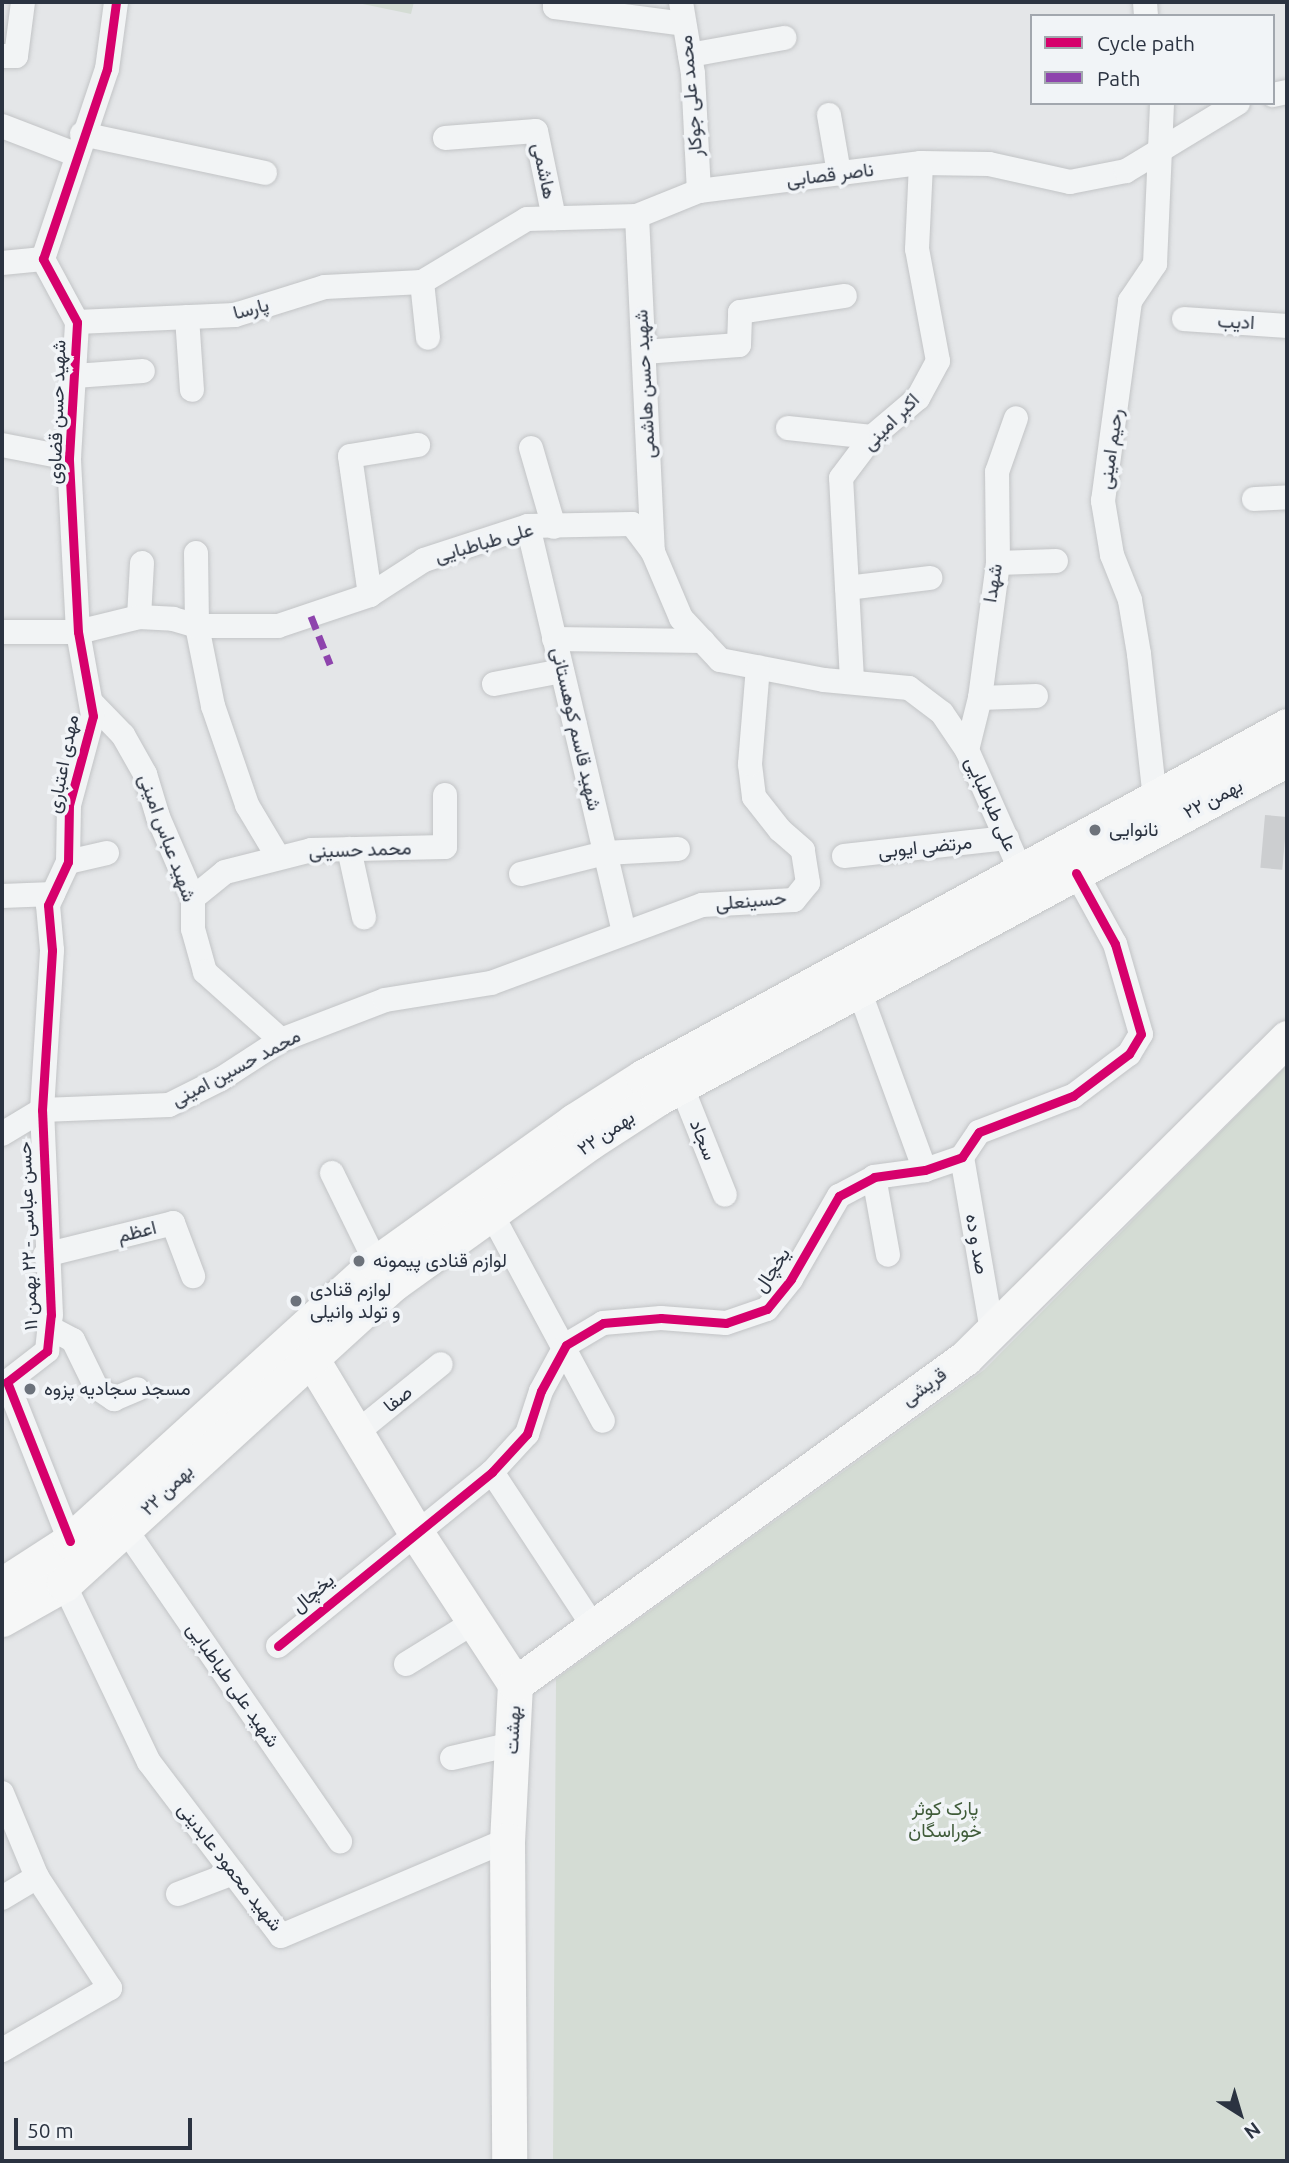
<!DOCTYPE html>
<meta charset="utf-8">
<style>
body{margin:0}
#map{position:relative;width:1289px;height:2163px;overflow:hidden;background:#e4e6e8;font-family:Ubuntu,Vazirmatn,sans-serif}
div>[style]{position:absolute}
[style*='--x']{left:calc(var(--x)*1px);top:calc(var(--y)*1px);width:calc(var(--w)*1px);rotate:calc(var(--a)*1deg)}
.green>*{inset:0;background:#d4dcd4}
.building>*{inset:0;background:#ccced0;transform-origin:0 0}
.roads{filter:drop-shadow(0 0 2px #c2c4c6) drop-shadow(0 0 2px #c2c4c6)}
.street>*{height:24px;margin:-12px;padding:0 12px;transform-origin:12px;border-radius:12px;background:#f2f4f5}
.secondary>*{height:35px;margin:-17.5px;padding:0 17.5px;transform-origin:17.5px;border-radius:17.5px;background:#f6f7f7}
.quiet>*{height:7px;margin-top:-3.5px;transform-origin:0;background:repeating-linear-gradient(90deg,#8e44ad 0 14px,transparent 0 21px)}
.cycleway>*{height:9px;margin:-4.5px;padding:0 4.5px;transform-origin:4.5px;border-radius:4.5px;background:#d6006c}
.dots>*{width:19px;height:19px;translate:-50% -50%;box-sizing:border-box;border:4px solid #f1f4f7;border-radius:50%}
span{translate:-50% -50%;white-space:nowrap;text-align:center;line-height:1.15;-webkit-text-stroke:7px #f1f4f7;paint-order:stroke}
.street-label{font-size:19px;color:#2b3341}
.poi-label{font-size:19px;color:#2b3341}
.left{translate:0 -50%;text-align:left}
.park-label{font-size:19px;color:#3f5b39}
.frame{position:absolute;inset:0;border:4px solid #2b3341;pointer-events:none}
.legend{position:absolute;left:1030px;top:14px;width:245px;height:91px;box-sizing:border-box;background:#f1f4f7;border:2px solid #a2a7ae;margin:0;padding:9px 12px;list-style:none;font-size:21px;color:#2b3341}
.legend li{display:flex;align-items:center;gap:14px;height:35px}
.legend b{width:35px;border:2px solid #a2a7ae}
.north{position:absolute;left:1205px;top:2079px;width:70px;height:70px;-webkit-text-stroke:5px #f1f4f7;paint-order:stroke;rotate:143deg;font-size:19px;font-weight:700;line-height:28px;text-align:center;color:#2b3341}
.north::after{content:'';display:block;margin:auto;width:24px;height:32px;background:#2b3341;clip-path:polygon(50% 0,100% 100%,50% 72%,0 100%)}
.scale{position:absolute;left:14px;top:2118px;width:178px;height:32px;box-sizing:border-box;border:4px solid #2b3341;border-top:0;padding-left:9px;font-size:21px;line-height:24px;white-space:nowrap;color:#2b3341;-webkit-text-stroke:5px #f1f4f7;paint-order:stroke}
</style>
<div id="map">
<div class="green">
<i style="clip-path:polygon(353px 2px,414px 2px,411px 14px)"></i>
<i style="clip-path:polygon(1287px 1065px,1287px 2161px,553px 2161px,556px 1679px,984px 1370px)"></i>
</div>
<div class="building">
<i style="left:1265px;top:815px;width:22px;height:53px;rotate:5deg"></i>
</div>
<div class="roads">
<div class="street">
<i style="--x:555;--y:2;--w:5;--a:90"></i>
<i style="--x:555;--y:7;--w:130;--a:7.5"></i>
<i style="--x:681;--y:2;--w:73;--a:80.5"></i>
<i style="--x:693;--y:74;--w:117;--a:87.1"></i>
<i style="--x:1145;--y:2;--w:14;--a:86"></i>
<i style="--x:690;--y:55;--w:96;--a:-10.3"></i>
<i style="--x:2;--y:56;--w:14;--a:0"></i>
<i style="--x:16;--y:56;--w:54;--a:-82.6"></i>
<i style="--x:1273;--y:95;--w:14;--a:-12"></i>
<i style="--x:829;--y:115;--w:59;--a:80.2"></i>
<i style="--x:2;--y:126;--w:78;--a:21"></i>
<i style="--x:82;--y:134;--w:187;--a:12"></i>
<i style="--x:445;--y:138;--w:91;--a:-4.4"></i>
<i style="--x:536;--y:131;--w:89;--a:78.3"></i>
<i style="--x:637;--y:216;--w:336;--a:87.3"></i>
<i style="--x:2;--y:263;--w:41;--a:-5.6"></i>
<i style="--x:422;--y:282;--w:56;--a:83.9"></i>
<i style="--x:187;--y:317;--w:73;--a:86.1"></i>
<i style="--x:1184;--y:319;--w:103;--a:3.9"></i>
<i style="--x:77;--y:322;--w:158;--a:-2.5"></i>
<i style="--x:235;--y:315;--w:94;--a:-17.3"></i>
<i style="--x:325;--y:287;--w:97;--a:-3"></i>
<i style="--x:422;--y:282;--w:122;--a:-31"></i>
<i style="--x:527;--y:219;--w:110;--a:-1.6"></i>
<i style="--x:637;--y:216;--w:67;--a:-22"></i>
<i style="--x:699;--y:191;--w:224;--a:-7.2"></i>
<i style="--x:921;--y:163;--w:68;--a:0.8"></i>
<i style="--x:989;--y:164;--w:83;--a:12.5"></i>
<i style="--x:1070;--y:182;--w:57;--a:-11.1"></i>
<i style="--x:1126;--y:171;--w:131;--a:-31.3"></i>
<i style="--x:644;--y:352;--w:95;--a:-4.2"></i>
<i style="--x:739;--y:345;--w:33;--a:-88"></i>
<i style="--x:740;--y:312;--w:106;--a:-8.7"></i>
<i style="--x:75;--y:376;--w:68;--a:-4.2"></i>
<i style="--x:788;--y:428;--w:84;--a:6.1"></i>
<i style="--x:2;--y:445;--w:68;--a:11"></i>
<i style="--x:531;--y:448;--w:82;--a:73.8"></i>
<i style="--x:1254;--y:499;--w:33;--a:-3"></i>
<i style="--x:528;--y:526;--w:417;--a:76.7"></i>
<i style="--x:196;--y:553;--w:73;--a:89.2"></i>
<i style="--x:197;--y:626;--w:82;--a:78.7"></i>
<i style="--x:213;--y:706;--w:105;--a:71"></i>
<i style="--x:247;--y:805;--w:61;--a:59.2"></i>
<i style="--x:998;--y:563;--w:58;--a:-2"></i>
<i style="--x:847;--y:588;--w:84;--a:-6.9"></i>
<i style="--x:370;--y:595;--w:140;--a:-98.2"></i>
<i style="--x:350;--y:456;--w:69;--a:-9.2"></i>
<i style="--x:139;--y:617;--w:54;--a:-86.8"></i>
<i style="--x:2;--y:632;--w:76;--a:0"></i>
<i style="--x:78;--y:632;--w:63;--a:-13.8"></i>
<i style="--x:139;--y:617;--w:34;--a:3"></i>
<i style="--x:173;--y:619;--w:25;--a:16"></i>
<i style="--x:197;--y:626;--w:81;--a:0"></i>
<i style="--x:278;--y:626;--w:97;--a:-18.6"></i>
<i style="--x:370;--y:595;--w:64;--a:-32.9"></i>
<i style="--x:424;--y:560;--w:109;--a:-18.1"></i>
<i style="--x:528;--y:526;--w:104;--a:-1.1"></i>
<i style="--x:632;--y:524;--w:35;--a:53"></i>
<i style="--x:653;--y:552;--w:72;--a:67"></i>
<i style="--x:681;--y:618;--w:57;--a:47.1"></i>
<i style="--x:720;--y:660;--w:106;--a:10.9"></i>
<i style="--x:824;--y:680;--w:85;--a:5.4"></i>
<i style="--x:909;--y:688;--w:41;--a:37.1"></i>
<i style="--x:942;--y:713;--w:45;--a:56"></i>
<i style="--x:967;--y:750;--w:130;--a:66"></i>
<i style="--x:554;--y:639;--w:149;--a:0.8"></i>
<i style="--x:852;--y:680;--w:202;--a:-93.1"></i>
<i style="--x:841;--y:478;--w:51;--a:-52.9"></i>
<i style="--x:872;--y:437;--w:60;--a:-40.3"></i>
<i style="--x:918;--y:398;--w:42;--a:-61.6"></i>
<i style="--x:938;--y:361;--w:114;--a:-100.6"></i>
<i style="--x:917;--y:249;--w:86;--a:-87.3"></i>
<i style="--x:494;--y:684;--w:69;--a:-10.8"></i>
<i style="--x:980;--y:698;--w:56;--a:-2"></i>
<i style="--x:91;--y:702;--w:46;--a:45.9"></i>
<i style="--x:123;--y:735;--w:45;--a:60.6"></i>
<i style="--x:145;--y:774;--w:45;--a:73.2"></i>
<i style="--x:158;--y:817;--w:88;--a:66.6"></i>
<i style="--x:193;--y:898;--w:31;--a:90"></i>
<i style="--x:193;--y:929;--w:45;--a:74.4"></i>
<i style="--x:205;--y:972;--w:102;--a:41.8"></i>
<i style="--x:967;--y:750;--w:54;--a:-76"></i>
<i style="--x:980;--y:698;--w:136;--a:-82.4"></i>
<i style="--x:998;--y:563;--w:91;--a:-90.6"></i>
<i style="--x:997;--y:472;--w:57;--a:-70.6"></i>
<i style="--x:1155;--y:799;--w:146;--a:-96.3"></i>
<i style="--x:1139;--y:654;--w:55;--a:-99.5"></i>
<i style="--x:1130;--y:600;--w:48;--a:-111.8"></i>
<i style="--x:1112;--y:555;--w:55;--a:-99.5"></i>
<i style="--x:1103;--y:501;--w:202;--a:-82.3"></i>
<i style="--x:1130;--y:301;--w:45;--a:-56"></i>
<i style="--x:1155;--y:264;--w:161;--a:-87.5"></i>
<i style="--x:349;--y:849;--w:70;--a:77.6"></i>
<i style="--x:844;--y:856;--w:164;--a:-6.3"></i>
<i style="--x:68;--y:862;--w:40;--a:-13"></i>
<i style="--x:521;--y:874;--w:87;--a:-14"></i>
<i style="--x:605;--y:853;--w:73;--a:-3.1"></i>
<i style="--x:2;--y:896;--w:51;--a:-2.2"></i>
<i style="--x:193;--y:898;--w:41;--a:-39.1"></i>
<i style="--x:225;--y:872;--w:89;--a:-14.3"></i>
<i style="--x:311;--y:850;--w:134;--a:-1.3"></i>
<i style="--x:445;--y:847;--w:52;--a:-90"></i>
<i style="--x:859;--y:990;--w:192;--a:69.9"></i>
<i style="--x:681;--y:1085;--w:118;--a:68.2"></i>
<i style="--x:2;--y:1134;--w:47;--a:-31"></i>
<i style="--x:42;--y:1110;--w:127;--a:-2.3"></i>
<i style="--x:169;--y:1105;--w:58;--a:-26.6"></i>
<i style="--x:221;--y:1079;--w:72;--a:-33"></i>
<i style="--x:281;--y:1040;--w:111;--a:-21"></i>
<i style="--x:385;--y:1000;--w:107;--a:-9.1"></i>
<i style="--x:491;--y:983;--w:225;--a:-20.3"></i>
<i style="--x:702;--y:905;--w:92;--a:-3.1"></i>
<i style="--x:794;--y:900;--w:22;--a:-51"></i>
<i style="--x:808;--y:883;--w:33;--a:-99"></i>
<i style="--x:803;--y:850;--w:30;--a:-139"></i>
<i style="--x:780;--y:830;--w:42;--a:-128.2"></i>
<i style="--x:754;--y:797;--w:33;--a:-97"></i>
<i style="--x:750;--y:764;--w:97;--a:-85.3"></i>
<i style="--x:962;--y:1157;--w:177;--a:80.2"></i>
<i style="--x:332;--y:1173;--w:100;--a:63.9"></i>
<i style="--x:874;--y:1177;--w:79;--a:79.8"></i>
<i style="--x:491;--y:1213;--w:236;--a:61.7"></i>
<i style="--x:45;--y:1255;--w:132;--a:-14"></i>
<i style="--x:173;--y:1223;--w:57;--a:69.3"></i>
<i style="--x:50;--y:1328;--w:26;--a:28"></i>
<i style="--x:73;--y:1340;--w:52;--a:63.9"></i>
<i style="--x:96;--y:1387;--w:22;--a:34"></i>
<i style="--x:114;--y:1399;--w:25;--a:-23"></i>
<i style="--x:356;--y:1433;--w:109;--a:-39.1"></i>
<i style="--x:492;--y:1472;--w:184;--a:56.7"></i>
<i style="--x:126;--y:1530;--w:378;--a:55.5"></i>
<i style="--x:70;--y:1541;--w:171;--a:-111.6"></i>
<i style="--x:7;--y:1382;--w:51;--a:-37.8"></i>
<i style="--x:47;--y:1351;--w:36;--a:-84"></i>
<i style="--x:51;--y:1315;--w:205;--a:-92.5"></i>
<i style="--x:42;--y:1110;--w:160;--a:-86.4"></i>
<i style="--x:52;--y:950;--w:45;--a:-95.1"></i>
<i style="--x:48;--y:905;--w:47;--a:-65.1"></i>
<i style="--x:68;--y:862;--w:57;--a:-89"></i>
<i style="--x:69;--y:805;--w:92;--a:-74.9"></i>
<i style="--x:93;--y:716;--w:85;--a:-100.1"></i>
<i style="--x:78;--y:632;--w:174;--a:-93"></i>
<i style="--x:69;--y:458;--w:136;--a:-86.6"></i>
<i style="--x:77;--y:322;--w:72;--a:-118.4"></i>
<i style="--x:43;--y:259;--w:200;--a:-71.4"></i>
<i style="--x:107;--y:69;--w:68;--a:-82.3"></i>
<i style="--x:64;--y:1584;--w:197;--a:64.5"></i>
<i style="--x:149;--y:1762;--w:218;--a:52.8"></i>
<i style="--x:281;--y:1936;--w:246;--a:-23"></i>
<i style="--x:278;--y:1646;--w:276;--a:-39.1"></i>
<i style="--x:492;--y:1472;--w:52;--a:-47.4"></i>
<i style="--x:527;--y:1434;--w:45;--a:-72"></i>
<i style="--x:541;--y:1391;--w:52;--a:-61.5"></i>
<i style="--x:566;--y:1345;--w:43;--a:-30.7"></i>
<i style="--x:603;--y:1323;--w:58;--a:-4.9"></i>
<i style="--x:661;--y:1318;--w:65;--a:4.4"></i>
<i style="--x:726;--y:1323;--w:43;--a:-18.9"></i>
<i style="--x:767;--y:1309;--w:38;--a:-51"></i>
<i style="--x:791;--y:1279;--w:96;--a:-60"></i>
<i style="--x:839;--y:1196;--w:40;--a:-28"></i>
<i style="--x:874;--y:1177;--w:51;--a:-7.8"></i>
<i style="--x:925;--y:1170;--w:39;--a:-19"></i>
<i style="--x:962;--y:1157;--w:30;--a:-56"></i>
<i style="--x:979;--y:1132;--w:101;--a:-21"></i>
<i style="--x:1073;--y:1096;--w:70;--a:-36.9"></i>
<i style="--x:1129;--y:1054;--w:23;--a:-59"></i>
<i style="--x:1141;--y:1034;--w:94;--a:-106.1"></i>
<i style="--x:1115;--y:944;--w:81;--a:-118.8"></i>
<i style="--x:406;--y:1664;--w:80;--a:-31.7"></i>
<i style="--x:452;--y:1758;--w:62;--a:-13.1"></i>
<i style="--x:2;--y:1793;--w:91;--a:67.4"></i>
<i style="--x:37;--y:1877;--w:133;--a:56.7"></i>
<i style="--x:110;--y:1988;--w:125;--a:150.1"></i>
<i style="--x:178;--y:1894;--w:59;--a:-20.9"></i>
<i style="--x:2;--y:1898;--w:41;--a:-31"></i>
</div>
<div class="secondary">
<i style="--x:311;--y:1358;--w:202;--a:59"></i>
<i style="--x:415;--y:1531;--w:183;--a:56.8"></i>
<i style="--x:515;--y:1684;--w:156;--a:92.9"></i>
<i style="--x:507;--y:1840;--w:321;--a:89.6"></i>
<i style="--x:2;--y:1585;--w:81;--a:-32.9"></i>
<i style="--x:70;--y:1541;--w:413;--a:-42.3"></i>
<i style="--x:376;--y:1263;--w:244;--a:-35.6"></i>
<i style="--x:574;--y:1121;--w:82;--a:-32.5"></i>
<i style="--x:643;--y:1077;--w:733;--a:-28.59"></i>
<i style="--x:2;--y:1619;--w:71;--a:-29.4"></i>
<i style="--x:64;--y:1584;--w:447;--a:-42.4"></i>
<i style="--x:394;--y:1283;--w:241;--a:-35.7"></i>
<i style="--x:590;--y:1142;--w:81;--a:-32.9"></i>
<i style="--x:658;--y:1098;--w:715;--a:-28.32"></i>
<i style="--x:515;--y:1684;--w:556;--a:-35.92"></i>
<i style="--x:965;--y:1358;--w:454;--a:-44.8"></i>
</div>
</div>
<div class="quiet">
<i style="--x:311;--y:616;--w:52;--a:68.4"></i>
</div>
<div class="cycleway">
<i style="--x:70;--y:1541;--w:171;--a:-111.6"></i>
<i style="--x:7;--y:1382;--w:51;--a:-37.8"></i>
<i style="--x:47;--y:1351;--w:36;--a:-84"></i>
<i style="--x:51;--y:1315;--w:205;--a:-92.5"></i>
<i style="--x:42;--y:1110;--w:160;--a:-86.4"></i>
<i style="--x:52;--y:950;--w:45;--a:-95.1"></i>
<i style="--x:48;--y:905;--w:47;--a:-65.1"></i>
<i style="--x:68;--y:862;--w:57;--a:-89"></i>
<i style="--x:69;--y:805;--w:92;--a:-74.9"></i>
<i style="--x:93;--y:716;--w:85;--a:-100.1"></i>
<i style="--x:78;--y:632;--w:174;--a:-93"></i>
<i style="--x:69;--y:458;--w:136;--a:-86.6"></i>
<i style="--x:77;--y:322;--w:72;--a:-118.4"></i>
<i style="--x:43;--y:259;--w:200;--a:-71.4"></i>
<i style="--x:107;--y:69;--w:68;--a:-82.3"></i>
<i style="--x:278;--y:1646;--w:276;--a:-39.1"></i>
<i style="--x:492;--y:1472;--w:52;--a:-47.4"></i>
<i style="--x:527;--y:1434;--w:45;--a:-72"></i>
<i style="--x:541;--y:1391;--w:52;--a:-61.5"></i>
<i style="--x:566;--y:1345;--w:43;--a:-30.7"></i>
<i style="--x:603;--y:1323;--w:58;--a:-4.9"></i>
<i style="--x:661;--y:1318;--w:65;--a:4.4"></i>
<i style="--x:726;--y:1323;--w:43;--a:-18.9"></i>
<i style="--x:767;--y:1309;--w:38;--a:-51"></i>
<i style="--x:791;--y:1279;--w:96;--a:-60"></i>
<i style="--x:839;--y:1196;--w:40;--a:-28"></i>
<i style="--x:874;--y:1177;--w:51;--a:-7.8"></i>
<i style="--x:925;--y:1170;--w:39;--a:-19"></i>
<i style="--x:962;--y:1157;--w:30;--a:-56"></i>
<i style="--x:979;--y:1132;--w:101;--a:-21"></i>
<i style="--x:1073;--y:1096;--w:70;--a:-36.9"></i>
<i style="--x:1129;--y:1054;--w:23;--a:-59"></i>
<i style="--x:1141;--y:1034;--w:94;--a:-106.1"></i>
<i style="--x:1115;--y:944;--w:81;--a:-118.8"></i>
</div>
<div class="dots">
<i style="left:1095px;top:830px;background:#6c727b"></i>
<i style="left:359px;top:1261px;background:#6c727b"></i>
<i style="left:296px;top:1301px;background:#6c727b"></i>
<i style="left:30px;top:1389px;background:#6c727b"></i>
</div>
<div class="street-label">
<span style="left:691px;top:96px;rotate:-95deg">محمد علی جوکار</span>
<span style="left:544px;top:171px;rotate:78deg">هاشمی</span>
<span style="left:830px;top:175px;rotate:-7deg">ناصر قصابی</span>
<span style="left:251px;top:309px;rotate:-15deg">پارسا</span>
<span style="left:1236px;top:322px;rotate:3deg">ادیب</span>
<span style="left:645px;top:384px;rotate:-93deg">شهید حسن هاشمی</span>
<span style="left:57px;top:412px;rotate:-88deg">شهید حسن قضاوی</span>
<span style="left:891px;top:422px;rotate:-45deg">اکبر امینی</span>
<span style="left:1111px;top:449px;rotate:-82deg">رحیم امینی</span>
<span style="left:484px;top:543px;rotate:-16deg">علی طباطبایی</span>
<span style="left:993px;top:583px;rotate:-81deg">شهدا</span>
<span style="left:576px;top:729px;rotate:77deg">شهید قاسم کوهستانی</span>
<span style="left:63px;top:764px;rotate:-79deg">مهدی اعتباری</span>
<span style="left:1213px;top:799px;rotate:-28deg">۲۲ بهمن</span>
<span style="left:991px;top:804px;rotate:66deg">علی طباطبایی</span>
<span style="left:167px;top:838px;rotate:70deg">شهید عباس امینی</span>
<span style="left:925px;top:847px;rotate:-6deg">مرتضی ایوبی</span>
<span style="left:360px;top:850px;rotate:-2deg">محمد حسینی</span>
<span style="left:751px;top:901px;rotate:-5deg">حسینعلی</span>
<span style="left:236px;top:1068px;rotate:-28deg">محمد حسین امینی</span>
<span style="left:606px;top:1133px;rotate:-34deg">۲۲ بهمن</span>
<span style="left:703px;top:1140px;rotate:68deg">سجاد</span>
<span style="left:137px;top:1232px;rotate:-14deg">اعظم</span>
<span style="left:28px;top:1236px;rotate:-92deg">حسن عباسی - ۲۲ بهمن ۱۱</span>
<span style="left:977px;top:1244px;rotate:80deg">صد و ده</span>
<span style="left:772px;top:1270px;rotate:-56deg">یخچال</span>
<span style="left:924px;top:1387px;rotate:-36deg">قریشی</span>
<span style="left:398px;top:1399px;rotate:-39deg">صفا</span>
<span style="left:167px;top:1490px;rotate:-44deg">۲۲ بهمن</span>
<span style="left:313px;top:1593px;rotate:-40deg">یخچال</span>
<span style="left:233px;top:1685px;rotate:55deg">شهید علی طباطبایی</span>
<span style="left:513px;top:1730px;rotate:-87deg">بهشت</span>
<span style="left:230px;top:1867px;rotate:52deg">شهید محمود عابدینی</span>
</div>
<div class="poi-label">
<span class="left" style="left:1109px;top:830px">نانوایی</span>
<span class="left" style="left:373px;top:1261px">لوازم قنادی پیمونه</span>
<span class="left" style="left:310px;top:1301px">لوازم قنادی<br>و تولد وانیلی</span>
<span class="left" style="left:44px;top:1389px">مسجد سجادیه پزوه</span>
</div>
<div class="park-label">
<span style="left:945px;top:1820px">پارک کوثر<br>خوراسگان</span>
</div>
<div class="frame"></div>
<ul class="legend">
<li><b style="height:9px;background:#d6006c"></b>Cycle path</li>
<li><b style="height:9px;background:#8e44ad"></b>Path</li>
</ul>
<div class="north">N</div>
<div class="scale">50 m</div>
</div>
